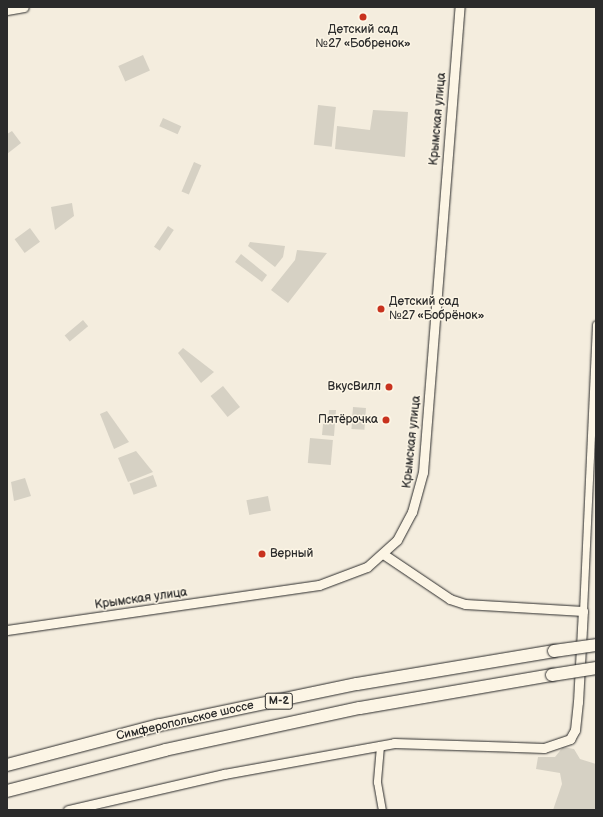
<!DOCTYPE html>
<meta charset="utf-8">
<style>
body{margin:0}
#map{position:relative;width:603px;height:817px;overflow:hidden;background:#f4edde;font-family:"Balsamiq Sans",sans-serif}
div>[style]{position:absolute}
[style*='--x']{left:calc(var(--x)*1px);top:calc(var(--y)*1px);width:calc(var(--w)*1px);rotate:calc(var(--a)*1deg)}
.green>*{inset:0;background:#d6d1c4;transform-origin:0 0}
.roads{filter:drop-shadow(0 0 1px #2b2b2b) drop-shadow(0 0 1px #2b2b2b)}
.street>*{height:7px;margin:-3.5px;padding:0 3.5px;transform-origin:3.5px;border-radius:3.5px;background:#fcf5e5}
.secondary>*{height:9px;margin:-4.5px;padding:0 4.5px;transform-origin:4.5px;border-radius:4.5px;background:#fcf5e5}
.highway>*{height:12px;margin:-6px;padding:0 6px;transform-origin:6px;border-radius:6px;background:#fcf5e5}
.bridges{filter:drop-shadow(0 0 1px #2b2b2b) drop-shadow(0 0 1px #2b2b2b)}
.highway-bridge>*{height:12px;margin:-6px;padding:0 6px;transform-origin:6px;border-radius:6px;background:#fcf5e5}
.dots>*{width:11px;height:11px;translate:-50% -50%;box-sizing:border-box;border:2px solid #fcf5e5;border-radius:50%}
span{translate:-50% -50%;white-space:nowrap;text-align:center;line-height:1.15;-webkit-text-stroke:3px #fcf5e5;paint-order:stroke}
.shield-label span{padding:1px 3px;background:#fcf5e5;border:1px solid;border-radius:3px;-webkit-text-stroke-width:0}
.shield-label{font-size:11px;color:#2b2b2b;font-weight:700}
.poi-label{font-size:12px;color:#2b2b2b}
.left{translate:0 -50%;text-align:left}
.right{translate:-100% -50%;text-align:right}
.street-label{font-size:12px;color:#2b2b2b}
.frame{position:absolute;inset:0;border:8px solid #2b2b2b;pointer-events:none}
</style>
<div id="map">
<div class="green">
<i style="left:143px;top:55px;width:17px;height:27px;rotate:66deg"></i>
<i style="left:318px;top:105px;width:18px;height:40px;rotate:6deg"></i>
<i style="clip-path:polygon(373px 110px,408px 112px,405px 157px,335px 149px,337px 126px,370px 130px)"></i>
<i style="left:163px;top:118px;width:20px;height:9px;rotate:24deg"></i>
<i style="clip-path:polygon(12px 131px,21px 143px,7px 154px,7px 134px)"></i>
<i style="left:194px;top:162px;width:8px;height:32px;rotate:23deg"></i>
<i style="clip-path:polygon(72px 203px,74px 216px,55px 230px,51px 207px)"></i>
<i style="left:168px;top:226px;width:7px;height:25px;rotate:34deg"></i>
<i style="left:30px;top:228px;width:17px;height:19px;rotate:54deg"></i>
<i style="clip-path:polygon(250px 242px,285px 246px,283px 257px,275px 267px,248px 246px)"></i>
<i style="clip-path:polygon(297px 250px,327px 253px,288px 303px,271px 290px,295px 260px)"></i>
<i style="clip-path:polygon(241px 254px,267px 275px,262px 282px,235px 262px)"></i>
<i style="left:83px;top:320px;width:8px;height:24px;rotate:50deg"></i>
<i style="clip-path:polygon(183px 348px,214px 372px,201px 383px,178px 353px)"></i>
<i style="left:223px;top:386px;width:27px;height:16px;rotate:51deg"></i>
<i style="left:353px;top:407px;width:13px;height:22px;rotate:4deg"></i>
<i style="clip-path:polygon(329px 410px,336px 410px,334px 436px,322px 435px,323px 424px,328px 424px)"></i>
<i style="clip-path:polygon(107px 411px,129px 442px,114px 449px,100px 414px)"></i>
<i style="left:310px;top:438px;width:23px;height:25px;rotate:5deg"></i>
<i style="clip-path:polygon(136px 451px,153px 472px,128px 482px,118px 458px)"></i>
<i style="left:153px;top:475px;width:12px;height:25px;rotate:70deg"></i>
<i style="clip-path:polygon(25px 478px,31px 496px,14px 501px,11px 482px)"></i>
<i style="left:268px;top:496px;width:15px;height:22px;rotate:79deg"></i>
<i style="clip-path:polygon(563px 747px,574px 749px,580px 759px,596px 764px,596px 810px,553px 810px,562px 784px,560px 773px,536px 769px,538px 757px,555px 757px)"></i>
</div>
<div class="roads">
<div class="street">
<i style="--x:583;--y:611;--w:287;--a:-87.4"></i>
<i style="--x:380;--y:746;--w:36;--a:95"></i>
<i style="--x:377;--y:782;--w:28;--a:80"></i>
</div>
<div class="secondary">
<i style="--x:7;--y:10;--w:17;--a:-10"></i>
<i style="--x:7;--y:630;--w:315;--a:-8.2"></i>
<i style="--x:319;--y:585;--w:51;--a:-20.6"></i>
<i style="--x:367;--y:567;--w:40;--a:-42"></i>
<i style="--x:397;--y:540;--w:32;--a:-62"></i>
<i style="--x:412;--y:512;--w:41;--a:-74.6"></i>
<i style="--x:423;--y:472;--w:466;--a:-85.5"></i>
<i style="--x:68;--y:810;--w:160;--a:-13"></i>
<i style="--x:224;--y:774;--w:173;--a:-10.3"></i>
<i style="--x:394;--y:743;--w:150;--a:1.9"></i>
<i style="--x:544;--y:748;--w:28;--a:-19"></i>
<i style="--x:570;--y:739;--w:10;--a:-61"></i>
<i style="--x:575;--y:730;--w:28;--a:-84"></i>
<i style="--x:578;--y:702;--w:91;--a:-86.9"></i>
<i style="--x:583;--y:611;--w:118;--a:-176.6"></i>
<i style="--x:465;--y:604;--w:16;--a:-162"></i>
<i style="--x:450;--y:599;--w:81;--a:-146.1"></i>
</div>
<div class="highway">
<i style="--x:7;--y:765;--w:158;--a:-14.7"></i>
<i style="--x:160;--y:725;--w:201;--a:-11.8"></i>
<i style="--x:357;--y:684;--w:200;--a:-9.5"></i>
<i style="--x:7;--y:791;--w:163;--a:-14.5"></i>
<i style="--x:165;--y:750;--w:199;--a:-12.2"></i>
<i style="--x:360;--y:708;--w:195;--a:-9.8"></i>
</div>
</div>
<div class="bridges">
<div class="highway-bridge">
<i style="--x:554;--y:651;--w:42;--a:-8.1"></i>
<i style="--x:552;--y:675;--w:45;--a:-9"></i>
</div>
</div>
<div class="dots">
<i style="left:363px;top:17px;background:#c8321e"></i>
<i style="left:381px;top:309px;background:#c8321e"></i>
<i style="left:389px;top:387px;background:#c8321e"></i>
<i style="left:386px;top:420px;background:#c8321e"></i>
<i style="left:262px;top:554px;background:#c8321e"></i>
</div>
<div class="shield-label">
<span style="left:279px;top:701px">М-2</span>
</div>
<div class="poi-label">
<span style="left:363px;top:37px">Детский сад<br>№27 «Бобренок»</span>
<span class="left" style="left:389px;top:309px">Детский сад<br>№27 «Бобрёнок»</span>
<span class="right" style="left:381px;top:387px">ВкусВилл</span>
<span class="right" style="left:378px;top:420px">Пятёрочка</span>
<span class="left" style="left:270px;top:554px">Верный</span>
</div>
<div class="street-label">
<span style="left:438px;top:119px;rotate:-85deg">Крымская улица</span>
<span style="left:412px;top:442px;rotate:-84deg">Крымская улица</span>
<span style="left:141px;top:599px;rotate:-8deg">Крымская улица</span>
<span style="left:185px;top:721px;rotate:-13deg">Симферопольское шоссе</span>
</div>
<div class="frame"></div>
</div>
